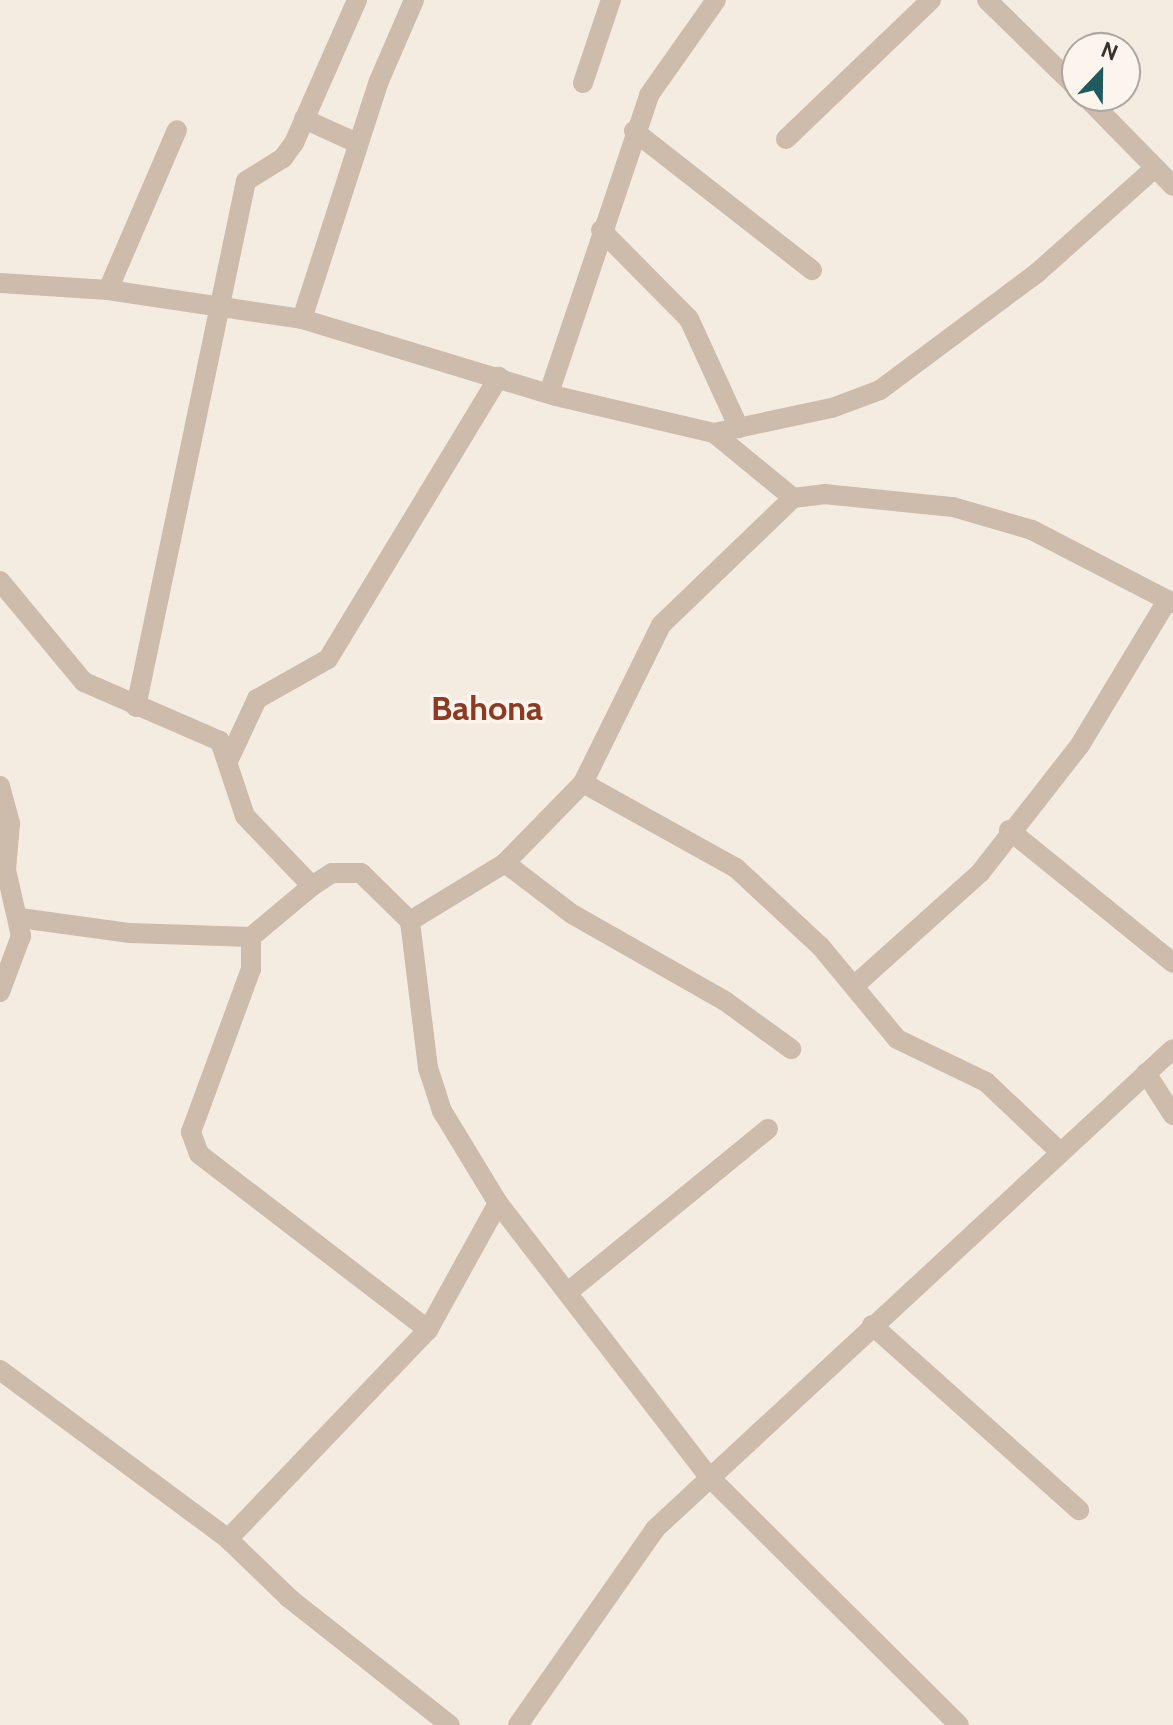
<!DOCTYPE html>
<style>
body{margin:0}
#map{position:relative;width:1173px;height:1725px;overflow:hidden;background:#f4ebe1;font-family:Cabin,sans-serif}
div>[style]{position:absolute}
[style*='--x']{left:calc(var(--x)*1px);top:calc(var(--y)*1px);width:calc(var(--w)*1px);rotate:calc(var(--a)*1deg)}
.minor>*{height:20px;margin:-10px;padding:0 10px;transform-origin:10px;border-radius:10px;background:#cdbbac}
span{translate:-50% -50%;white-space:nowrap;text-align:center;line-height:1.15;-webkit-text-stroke:7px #fbf5ee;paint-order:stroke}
.quarter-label{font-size:34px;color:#8c3b22;font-weight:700}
.north{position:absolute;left:1061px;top:32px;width:80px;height:80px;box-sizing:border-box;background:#fbf5ee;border:2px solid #aea6a0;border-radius:50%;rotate:22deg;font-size:22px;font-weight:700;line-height:32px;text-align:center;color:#3b302b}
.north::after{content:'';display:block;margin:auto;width:28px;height:36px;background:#1f5a5e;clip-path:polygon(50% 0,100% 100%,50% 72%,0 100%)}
</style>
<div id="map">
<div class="minor">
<i style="--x:987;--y:0;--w:126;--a:44.4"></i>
<i style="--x:583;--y:83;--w:88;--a:-71.4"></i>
<i style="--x:1085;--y:96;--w:126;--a:45.6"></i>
<i style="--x:304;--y:119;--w:58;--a:24.4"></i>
<i style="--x:634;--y:131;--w:226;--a:38"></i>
<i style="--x:786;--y:139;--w:201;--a:-43.8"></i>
<i style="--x:601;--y:230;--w:125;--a:45.3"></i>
<i style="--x:689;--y:319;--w:120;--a:65.4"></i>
<i style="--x:0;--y:283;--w:108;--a:3.7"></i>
<i style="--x:108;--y:290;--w:196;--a:8.5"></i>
<i style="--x:302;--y:319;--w:250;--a:-72.1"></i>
<i style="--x:379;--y:81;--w:88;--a:-66.6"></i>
<i style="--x:108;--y:290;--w:174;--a:-66.7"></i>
<i style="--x:302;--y:319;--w:265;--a:16.9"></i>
<i style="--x:556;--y:396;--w:162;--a:13.2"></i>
<i style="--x:714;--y:433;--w:102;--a:39.4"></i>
<i style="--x:549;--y:393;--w:314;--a:-71.4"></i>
<i style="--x:649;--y:95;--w:116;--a:-54.8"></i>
<i style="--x:714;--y:433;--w:121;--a:-12"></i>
<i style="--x:832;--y:408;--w:51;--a:-20.6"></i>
<i style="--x:880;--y:390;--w:196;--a:-36.7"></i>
<i style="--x:1037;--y:273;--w:158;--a:-41.7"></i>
<i style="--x:0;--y:581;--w:131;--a:50.3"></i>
<i style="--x:84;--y:682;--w:148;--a:23.5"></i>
<i style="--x:220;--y:741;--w:79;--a:71.6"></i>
<i style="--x:245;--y:816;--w:97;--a:46.3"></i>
<i style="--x:312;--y:886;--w:80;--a:140.1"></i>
<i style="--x:251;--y:937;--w:32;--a:90"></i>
<i style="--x:251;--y:969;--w:174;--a:110.2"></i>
<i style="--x:191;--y:1132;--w:23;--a:70"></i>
<i style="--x:199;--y:1154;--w:289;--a:37.5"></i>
<i style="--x:136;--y:707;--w:537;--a:-78.19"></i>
<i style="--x:246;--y:181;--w:44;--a:-31.9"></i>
<i style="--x:283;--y:158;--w:19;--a:-54"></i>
<i style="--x:294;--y:143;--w:156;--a:-66.2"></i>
<i style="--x:230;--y:757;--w:64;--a:-65"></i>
<i style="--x:257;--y:699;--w:81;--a:-29.4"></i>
<i style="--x:328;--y:659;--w:330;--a:-58.8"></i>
<i style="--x:583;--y:783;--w:175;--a:29.1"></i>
<i style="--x:736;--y:868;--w:116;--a:42.9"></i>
<i style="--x:821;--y:947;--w:119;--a:50.4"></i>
<i style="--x:897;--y:1039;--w:99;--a:25.8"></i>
<i style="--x:986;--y:1082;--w:102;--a:43.4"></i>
<i style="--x:0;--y:786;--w:39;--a:75"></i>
<i style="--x:10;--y:824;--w:46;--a:95"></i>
<i style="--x:6;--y:870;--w:68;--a:77.2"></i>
<i style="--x:21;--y:936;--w:60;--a:110.6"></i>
<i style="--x:1009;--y:830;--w:211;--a:39"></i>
<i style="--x:505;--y:863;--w:84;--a:37.3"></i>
<i style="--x:572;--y:914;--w:176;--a:29.6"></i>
<i style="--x:725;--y:1001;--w:82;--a:36"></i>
<i style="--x:312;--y:886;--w:24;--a:-33"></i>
<i style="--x:332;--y:873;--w:29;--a:0"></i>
<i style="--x:361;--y:873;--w:69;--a:44.4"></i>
<i style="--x:20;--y:918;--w:111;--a:7.8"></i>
<i style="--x:130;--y:933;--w:121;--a:1.9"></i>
<i style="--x:854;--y:986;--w:169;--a:-41.9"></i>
<i style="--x:980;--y:873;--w:162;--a:-52"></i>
<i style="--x:1080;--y:745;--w:168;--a:-58.9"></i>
<i style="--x:1146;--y:1073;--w:50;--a:57.3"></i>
<i style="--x:568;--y:1292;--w:258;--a:-39.2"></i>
<i style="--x:872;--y:1325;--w:278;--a:41.8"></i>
<i style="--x:0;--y:1370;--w:284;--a:36.5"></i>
<i style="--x:228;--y:1539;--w:85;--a:44"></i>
<i style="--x:289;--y:1598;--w:205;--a:38.3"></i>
<i style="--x:228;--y:1539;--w:289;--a:-46.3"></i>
<i style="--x:428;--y:1330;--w:145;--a:-61.1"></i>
<i style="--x:518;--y:1725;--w:239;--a:-55"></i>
<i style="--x:655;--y:1529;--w:706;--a:-42.82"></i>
<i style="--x:959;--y:1725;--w:352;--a:-135.2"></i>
<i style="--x:709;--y:1477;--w:346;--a:-127.6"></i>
<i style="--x:498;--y:1203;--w:108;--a:-121.3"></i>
<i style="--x:442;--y:1111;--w:45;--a:-108"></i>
<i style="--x:428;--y:1068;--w:148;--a:-97"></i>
<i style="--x:410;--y:921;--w:111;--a:-31.4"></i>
<i style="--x:505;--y:863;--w:112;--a:-45.7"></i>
<i style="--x:583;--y:783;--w:176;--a:-63.7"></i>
<i style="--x:661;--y:625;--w:183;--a:-43.9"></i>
<i style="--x:793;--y:498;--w:31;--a:-7"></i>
<i style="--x:824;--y:494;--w:130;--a:5.8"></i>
<i style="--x:953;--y:507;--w:82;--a:16.2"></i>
<i style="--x:1032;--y:530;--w:159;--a:27.4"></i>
</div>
<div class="quarter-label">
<span style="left:487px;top:709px">Bahona</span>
</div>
<div class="north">N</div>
</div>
